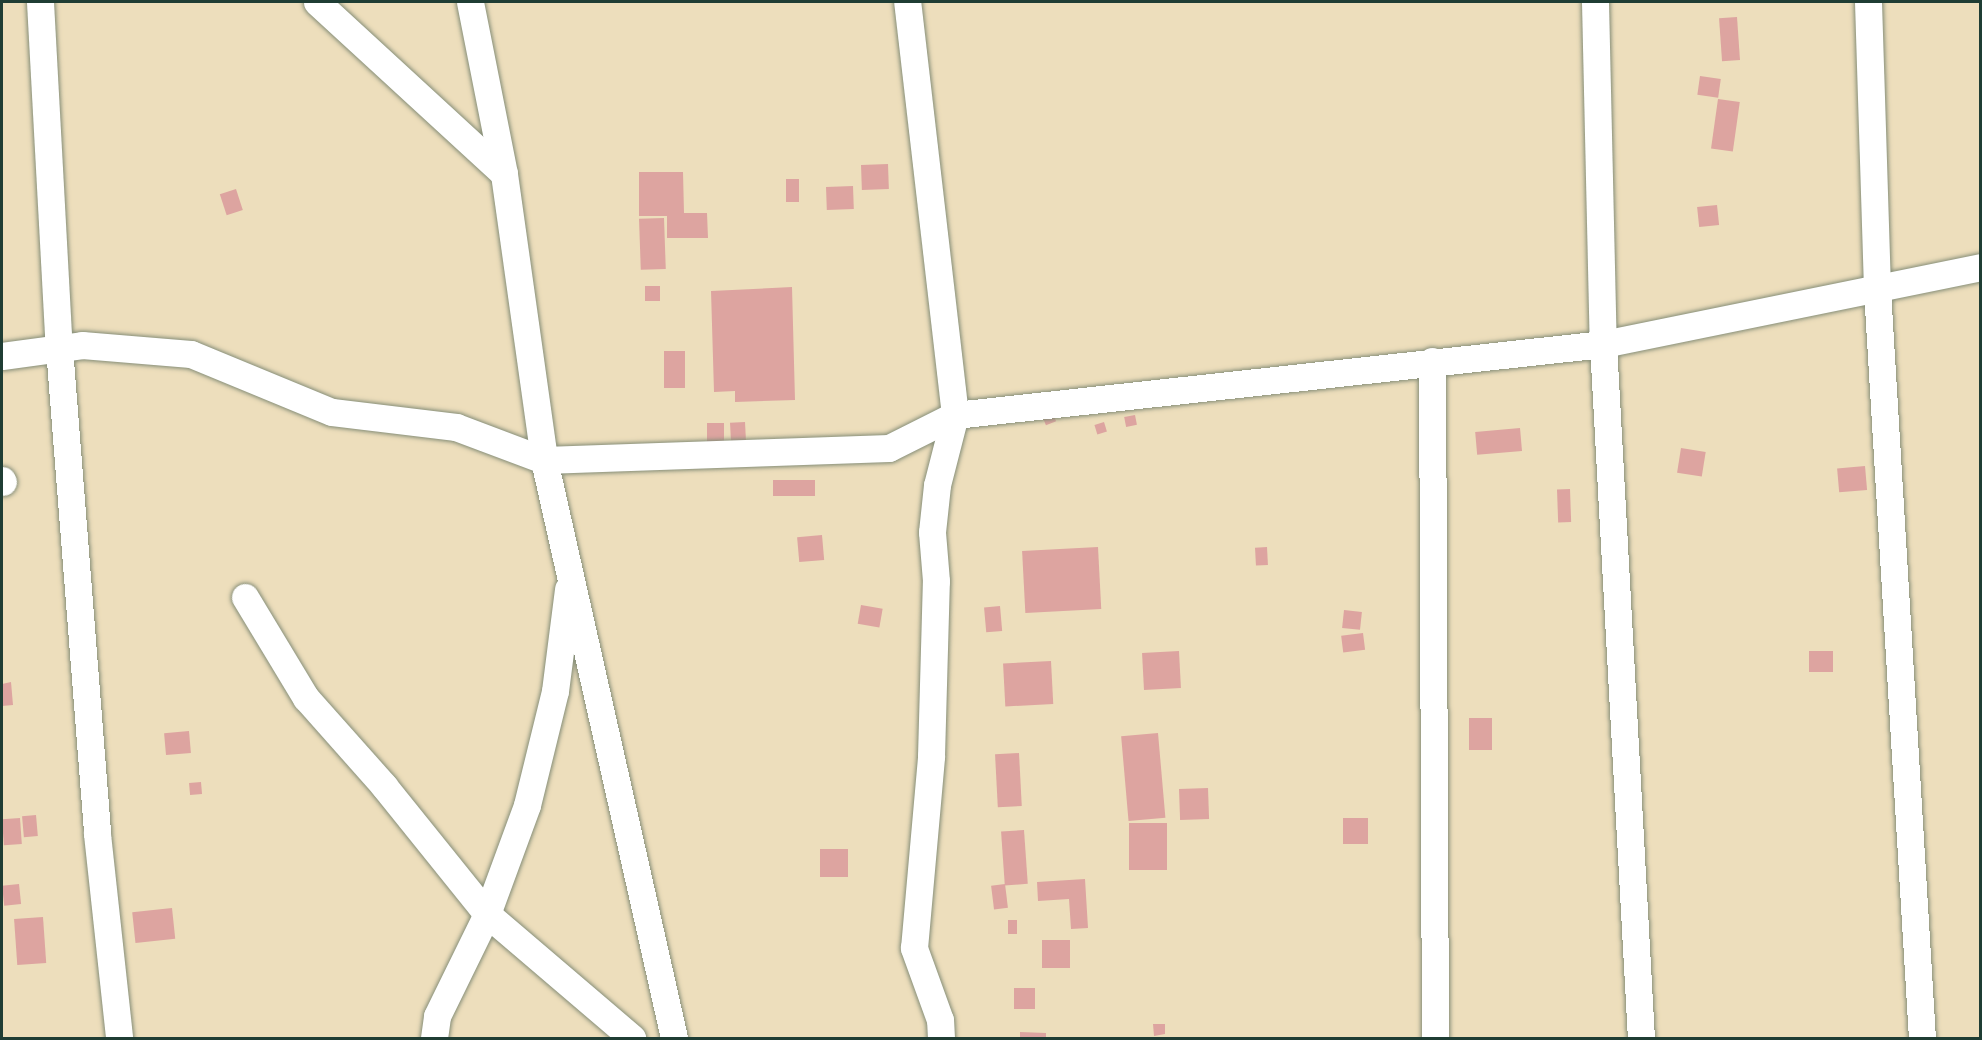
<!DOCTYPE html>
<style>
body{margin:0}
#map{position:relative;width:1982px;height:1040px;overflow:hidden;background:#eddebc;font-family:Mali,sans-serif}
div>[style]{position:absolute}
[style*='--x']{left:calc(var(--x)*1px);top:calc(var(--y)*1px);width:calc(var(--w)*1px);rotate:calc(var(--a)*1deg)}
.building>*{inset:0;background:#dda4a0;transform-origin:0 0}
.roads{filter:drop-shadow(0 0 2px #868e78) drop-shadow(0 0 2px #868e78)}
.street>*{height:27px;margin:-13.5px;padding:0 13.5px;transform-origin:13.5px;border-radius:13.5px;background:#fff}
span{translate:-50% -50%;white-space:nowrap;text-align:center;line-height:1.15;-webkit-text-stroke:5px #f7f3e8;paint-order:stroke}
.frame{position:absolute;inset:0;border:3px solid #1f3d34;pointer-events:none}
</style>
<div id="map">
<div class="building">
<i style="left:1737px;top:17px;width:43px;height:18px;rotate:86deg"></i>
<i style="left:1700px;top:76px;width:21px;height:19px;rotate:8deg"></i>
<i style="left:1718px;top:99px;width:22px;height:50px;rotate:8deg"></i>
<i style="left:888px;top:164px;width:25px;height:27px;rotate:88deg"></i>
<i style="clip-path:polygon(639px 172px,683px 172px,684px 213px,707px 213px,708px 238px,667px 238px,667px 216px,639px 216px)"></i>
<i style="left:786px;top:179px;width:13px;height:23px"></i>
<i style="left:853px;top:186px;width:23px;height:27px;rotate:88deg"></i>
<i style="left:236px;top:189px;width:22px;height:17px;rotate:72deg"></i>
<i style="left:1717px;top:205px;width:20px;height:20px;rotate:84deg"></i>
<i style="left:664px;top:218px;width:51px;height:25px;rotate:88deg"></i>
<i style="left:660px;top:286px;width:15px;height:15px;rotate:90deg"></i>
<i style="clip-path:polygon(792px 287px,795px 400px,735px 402px,735px 391px,714px 392px,711px 291px)"></i>
<i style="left:664px;top:351px;width:21px;height:37px"></i>
<i style="left:1052px;top:411px;width:11px;height:11px;rotate:68deg"></i>
<i style="left:1135px;top:415px;width:10px;height:11px;rotate:79deg"></i>
<i style="left:745px;top:422px;width:19px;height:15px;rotate:87deg"></i>
<i style="left:1104px;top:422px;width:10px;height:10px;rotate:73deg"></i>
<i style="left:724px;top:423px;width:19px;height:17px;rotate:90deg"></i>
<i style="left:1520px;top:428px;width:23px;height:45px;rotate:85deg"></i>
<i style="left:1681px;top:448px;width:25px;height:25px;rotate:9deg"></i>
<i style="left:1865px;top:466px;width:24px;height:28px;rotate:85deg"></i>
<i style="left:815px;top:480px;width:16px;height:42px;rotate:90deg"></i>
<i style="left:1570px;top:489px;width:33px;height:13px;rotate:88deg"></i>
<i style="left:822px;top:535px;width:25px;height:25px;rotate:85deg"></i>
<i style="left:1098px;top:547px;width:62px;height:76px;rotate:87deg"></i>
<i style="left:1267px;top:547px;width:18px;height:12px;rotate:87deg"></i>
<i style="left:861px;top:605px;width:22px;height:19px;rotate:10deg"></i>
<i style="left:1000px;top:606px;width:25px;height:16px;rotate:85deg"></i>
<i style="left:1344px;top:610px;width:18px;height:18px;rotate:6deg"></i>
<i style="left:1363px;top:633px;width:17px;height:22px;rotate:83deg"></i>
<i style="left:1179px;top:651px;width:37px;height:37px;rotate:87deg"></i>
<i style="left:1809px;top:651px;width:24px;height:21px"></i>
<i style="left:1051px;top:661px;width:43px;height:48px;rotate:87deg"></i>
<i style="clip-path:polygon(11px 682px,13px 705px,2px 706px,2px 684px)"></i>
<i style="left:1469px;top:718px;width:23px;height:32px"></i>
<i style="left:189px;top:731px;width:22px;height:25px;rotate:85deg"></i>
<i style="left:1158px;top:733px;width:85px;height:37px;rotate:85deg"></i>
<i style="left:1019px;top:753px;width:53px;height:24px;rotate:87deg"></i>
<i style="left:201px;top:782px;width:12px;height:12px;rotate:85deg"></i>
<i style="left:1208px;top:788px;width:31px;height:29px;rotate:88deg"></i>
<i style="left:36px;top:815px;width:21px;height:14px;rotate:85deg"></i>
<i style="left:20px;top:818px;width:26px;height:18px;rotate:86deg"></i>
<i style="left:1368px;top:818px;width:26px;height:25px;rotate:90deg"></i>
<i style="left:1129px;top:823px;width:38px;height:47px"></i>
<i style="left:1024px;top:830px;width:54px;height:23px;rotate:86deg"></i>
<i style="left:820px;top:849px;width:28px;height:28px"></i>
<i style="clip-path:polygon(1085px 879px,1088px 928px,1071px 929px,1069px 899px,1038px 901px,1037px 882px)"></i>
<i style="left:19px;top:884px;width:20px;height:17px;rotate:84deg"></i>
<i style="left:1005px;top:884px;width:24px;height:14px;rotate:83deg"></i>
<i style="left:172px;top:908px;width:31px;height:40px;rotate:84deg"></i>
<i style="left:43px;top:917px;width:46px;height:29px;rotate:86deg"></i>
<i style="left:1008px;top:920px;width:9px;height:14px"></i>
<i style="left:1042px;top:940px;width:28px;height:28px"></i>
<i style="left:1035px;top:988px;width:21px;height:21px;rotate:90deg"></i>
<i style="clip-path:polygon(1153px 1024px,1165px 1024px,1165px 1034px,1154px 1036px)"></i>
<i style="clip-path:polygon(1020px 1032px,1046px 1033px,1046px 1038px,1020px 1038px)"></i>
</div>
<div class="roads">
<div class="street">
<i style="--x:40;--y:2;--w:347;--a:86.9"></i>
<i style="--x:59;--y:348;--w:487;--a:85.5"></i>
<i style="--x:97;--y:834;--w:205;--a:83.8"></i>
<i style="--x:317;--y:2;--w:254;--a:42.6"></i>
<i style="--x:470;--y:2;--w:175;--a:78.8"></i>
<i style="--x:504;--y:174;--w:289;--a:82"></i>
<i style="--x:544;--y:460;--w:592;--a:77.32"></i>
<i style="--x:1595;--y:2;--w:342;--a:88.7"></i>
<i style="--x:1603;--y:344;--w:695;--a:86.87"></i>
<i style="--x:1868;--y:2;--w:288;--a:88.2"></i>
<i style="--x:1877;--y:290;--w:749;--a:86.56"></i>
<i style="--x:2;--y:356;--w:81;--a:-7.8"></i>
<i style="--x:82;--y:345;--w:109;--a:4.7"></i>
<i style="--x:191;--y:354;--w:152;--a:22.4"></i>
<i style="--x:332;--y:412;--w:125;--a:6.9"></i>
<i style="--x:456;--y:427;--w:94;--a:20.6"></i>
<i style="--x:544;--y:460;--w:345;--a:-2"></i>
<i style="--x:889;--y:448;--w:74;--a:-26.6"></i>
<i style="--x:955;--y:415;--w:416;--a:-96.6"></i>
<i style="--x:1432;--y:361;--w:677;--a:89.75"></i>
<i style="--x:2;--y:480;--w:2;--a:63"></i>
<i style="--x:245;--y:597;--w:118;--a:58.9"></i>
<i style="--x:306;--y:698;--w:118;--a:48.4"></i>
<i style="--x:384;--y:786;--w:164;--a:51.2"></i>
<i style="--x:487;--y:914;--w:191;--a:40.5"></i>
<i style="--x:434;--y:1038;--w:22;--a:-82"></i>
<i style="--x:437;--y:1016;--w:114;--a:-63.9"></i>
<i style="--x:487;--y:914;--w:116;--a:-69.8"></i>
<i style="--x:527;--y:805;--w:117;--a:-76.2"></i>
<i style="--x:555;--y:691;--w:103;--a:-82.7"></i>
<i style="--x:941;--y:1038;--w:18;--a:-93"></i>
<i style="--x:940;--y:1020;--w:77;--a:-109.9"></i>
<i style="--x:914;--y:948;--w:193;--a:-84.9"></i>
<i style="--x:931;--y:756;--w:175;--a:-88.4"></i>
<i style="--x:936;--y:581;--w:49;--a:-94.7"></i>
<i style="--x:932;--y:532;--w:47;--a:-83.9"></i>
<i style="--x:937;--y:485;--w:72;--a:-75.6"></i>
<i style="--x:955;--y:415;--w:652;--a:-6.25"></i>
<i style="--x:1603;--y:344;--w:385;--a:-11.5"></i>
</div>
</div>
<div class="frame"></div>
</div>
